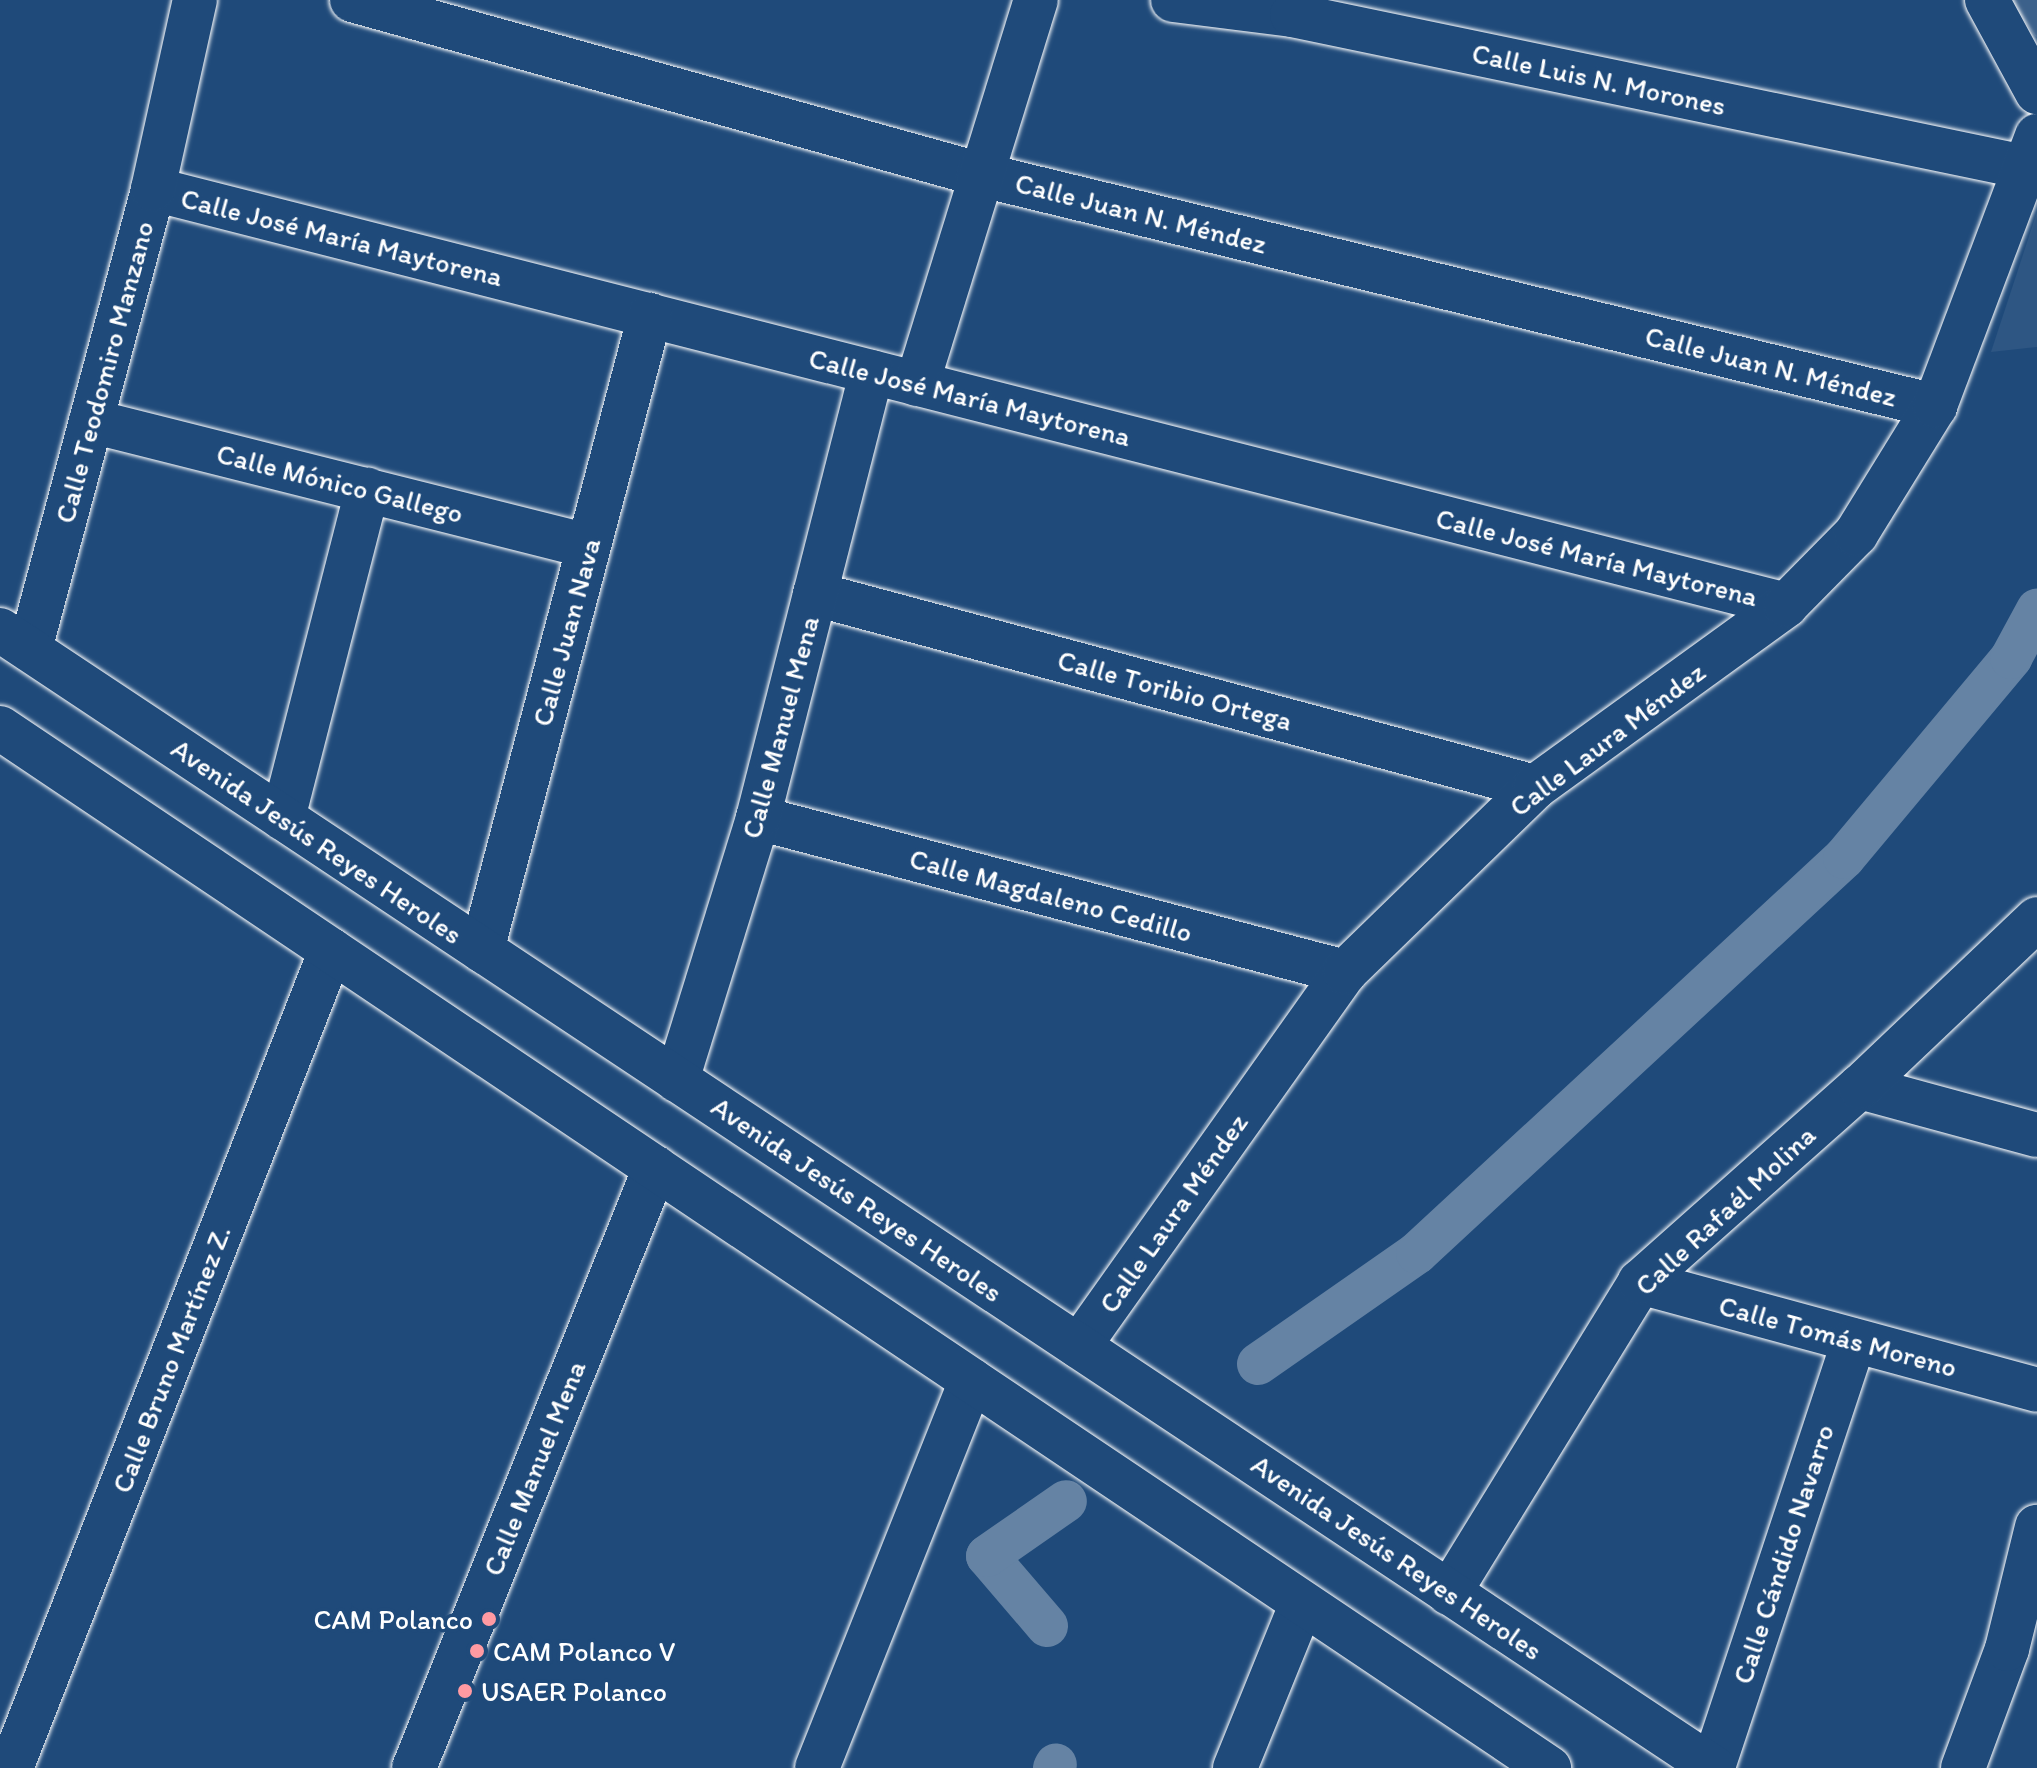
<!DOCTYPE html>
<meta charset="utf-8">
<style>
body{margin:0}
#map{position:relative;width:2037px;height:1768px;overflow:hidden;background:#1f4a7a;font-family:Itim,sans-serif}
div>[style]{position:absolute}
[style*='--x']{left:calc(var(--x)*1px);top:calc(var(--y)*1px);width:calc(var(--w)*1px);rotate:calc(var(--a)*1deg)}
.built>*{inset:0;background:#2e5683}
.green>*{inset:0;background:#3c618b}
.canal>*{height:42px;margin:-21px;padding:0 21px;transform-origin:21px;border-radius:21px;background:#6583a4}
.roads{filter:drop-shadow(0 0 2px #fff) drop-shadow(0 0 2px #fff)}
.minor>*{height:44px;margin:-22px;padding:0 22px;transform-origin:22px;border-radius:22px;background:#1f4a7a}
.tertiary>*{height:44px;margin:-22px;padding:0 22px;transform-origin:22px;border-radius:22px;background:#1f4a7a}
.dots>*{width:22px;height:22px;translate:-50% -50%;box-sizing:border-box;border:4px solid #1f4a7a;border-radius:50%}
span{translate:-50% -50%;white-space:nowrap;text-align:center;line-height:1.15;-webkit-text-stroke:7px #1f4a7a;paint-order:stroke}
.street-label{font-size:28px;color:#fff}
.poi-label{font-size:28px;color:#fff}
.right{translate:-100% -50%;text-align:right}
.left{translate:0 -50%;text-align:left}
</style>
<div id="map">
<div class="built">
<i style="clip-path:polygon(2037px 212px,2037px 347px,1991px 352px)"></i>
</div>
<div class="green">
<i style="clip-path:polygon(2010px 0,2037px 0,2037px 37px,2035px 36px)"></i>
</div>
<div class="canal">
<i style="--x:1258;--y:1364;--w:194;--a:-34.9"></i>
<i style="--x:1417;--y:1253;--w:582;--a:-42.77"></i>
<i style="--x:1844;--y:858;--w:261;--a:-50.1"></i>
<i style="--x:2011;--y:658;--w:55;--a:-61.6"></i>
<i style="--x:1047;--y:1626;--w:92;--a:-130.6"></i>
<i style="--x:987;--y:1556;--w:96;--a:-34.8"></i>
<i style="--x:1054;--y:1768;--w:4;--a:-63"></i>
</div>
<div class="roads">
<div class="minor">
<i style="--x:352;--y:0;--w:650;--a:15.53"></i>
<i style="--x:978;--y:174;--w:985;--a:13.63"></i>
<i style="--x:1173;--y:0;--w:120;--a:7.2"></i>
<i style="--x:1292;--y:15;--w:748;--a:11.73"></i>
<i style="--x:1987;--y:0;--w:105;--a:61.5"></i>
<i style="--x:153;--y:189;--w:1685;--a:14.29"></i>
<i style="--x:917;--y:384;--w:402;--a:-72.8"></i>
<i style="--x:91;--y:421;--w:512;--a:14.12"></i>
<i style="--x:815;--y:594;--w:745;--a:15.01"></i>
<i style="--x:30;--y:649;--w:476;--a:-75"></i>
<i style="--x:153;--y:189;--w:194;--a:-77.5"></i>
<i style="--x:283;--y:818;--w:339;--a:-75.6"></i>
<i style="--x:758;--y:818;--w:607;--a:14.7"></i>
<i style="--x:482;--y:950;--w:657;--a:-75.18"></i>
<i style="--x:677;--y:1080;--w:274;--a:-72.8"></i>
<i style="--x:758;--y:818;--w:460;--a:-75.7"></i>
<i style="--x:1860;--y:1087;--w:183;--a:15.2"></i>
<i style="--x:1640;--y:1282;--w:411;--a:15.2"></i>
<i style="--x:1079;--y:1346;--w:459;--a:-54.6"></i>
<i style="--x:1345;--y:972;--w:265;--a:-44.2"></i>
<i style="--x:1535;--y:787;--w:310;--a:-35.9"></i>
<i style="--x:1786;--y:605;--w:100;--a:-45.4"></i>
<i style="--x:1856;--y:534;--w:150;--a:-58.3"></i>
<i style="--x:1935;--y:406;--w:289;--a:-69.3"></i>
<i style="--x:1449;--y:1593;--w:365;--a:-58.4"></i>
<i style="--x:1640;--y:1282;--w:294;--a:-41.6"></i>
<i style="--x:1860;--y:1087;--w:244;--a:-43.5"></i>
<i style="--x:1713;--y:1767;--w:449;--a:-71.7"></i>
<i style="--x:11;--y:1768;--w:878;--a:-68.63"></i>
<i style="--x:414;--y:1768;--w:647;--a:-68.12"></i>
<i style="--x:817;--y:1768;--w:417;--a:-68.3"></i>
<i style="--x:1235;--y:1768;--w:178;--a:-67.9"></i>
<i style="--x:1963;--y:1768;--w:127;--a:-69.7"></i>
<i style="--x:2007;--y:1649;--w:126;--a:-76.2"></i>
</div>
<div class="tertiary">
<i style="--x:0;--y:630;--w:2057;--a:33.58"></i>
<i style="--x:0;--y:728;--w:1866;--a:33.88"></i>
</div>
</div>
<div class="dots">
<i style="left:489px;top:1619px;background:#ff9aa2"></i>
<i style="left:477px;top:1651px;background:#ff9aa2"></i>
<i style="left:465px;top:1691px;background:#ff9aa2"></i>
</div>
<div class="street-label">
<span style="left:1599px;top:79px;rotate:12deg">Calle Luis N. Morones</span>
<span style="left:1141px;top:213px;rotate:14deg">Calle Juan N. Méndez</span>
<span style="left:342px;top:237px;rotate:14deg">Calle José María Maytorena</span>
<span style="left:1771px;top:366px;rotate:14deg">Calle Juan N. Méndez</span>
<span style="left:104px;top:372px;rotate:-75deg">Calle Teodomiro Manzano</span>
<span style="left:970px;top:397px;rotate:14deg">Calle José María Maytorena</span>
<span style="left:340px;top:483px;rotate:14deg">Calle Mónico Gallego</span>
<span style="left:1597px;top:557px;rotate:14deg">Calle José María Maytorena</span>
<span style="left:566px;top:632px;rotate:-75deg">Calle Juan Nava</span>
<span style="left:1175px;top:690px;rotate:15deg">Calle Toribio Ortega</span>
<span style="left:780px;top:727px;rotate:-75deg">Calle Manuel Mena</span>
<span style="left:1607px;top:739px;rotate:-37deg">Calle Laura Méndez</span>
<span style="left:317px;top:841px;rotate:34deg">Avenida Jesús Reyes Heroles</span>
<span style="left:1051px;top:895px;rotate:15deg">Calle Magdaleno Cedillo</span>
<span style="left:857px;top:1199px;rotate:34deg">Avenida Jesús Reyes Heroles</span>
<span style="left:1725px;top:1210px;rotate:-43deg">Calle Rafaél Molina</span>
<span style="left:1173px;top:1213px;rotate:-55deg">Calle Laura Méndez</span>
<span style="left:1838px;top:1336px;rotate:15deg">Calle Tomás Moreno</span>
<span style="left:171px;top:1359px;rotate:-69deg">Calle Bruno Martínez Z.</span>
<span style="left:534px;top:1468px;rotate:-68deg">Calle Manuel Mena</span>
<span style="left:1783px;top:1554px;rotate:-72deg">Calle Cándido Navarro</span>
<span style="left:1397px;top:1557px;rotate:34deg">Avenida Jesús Reyes Heroles</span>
</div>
<div class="poi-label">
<span class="right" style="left:473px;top:1619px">CAM Polanco</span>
<span class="left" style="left:493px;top:1651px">CAM Polanco V</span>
<span class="left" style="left:481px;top:1691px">USAER Polanco</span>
</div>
</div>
